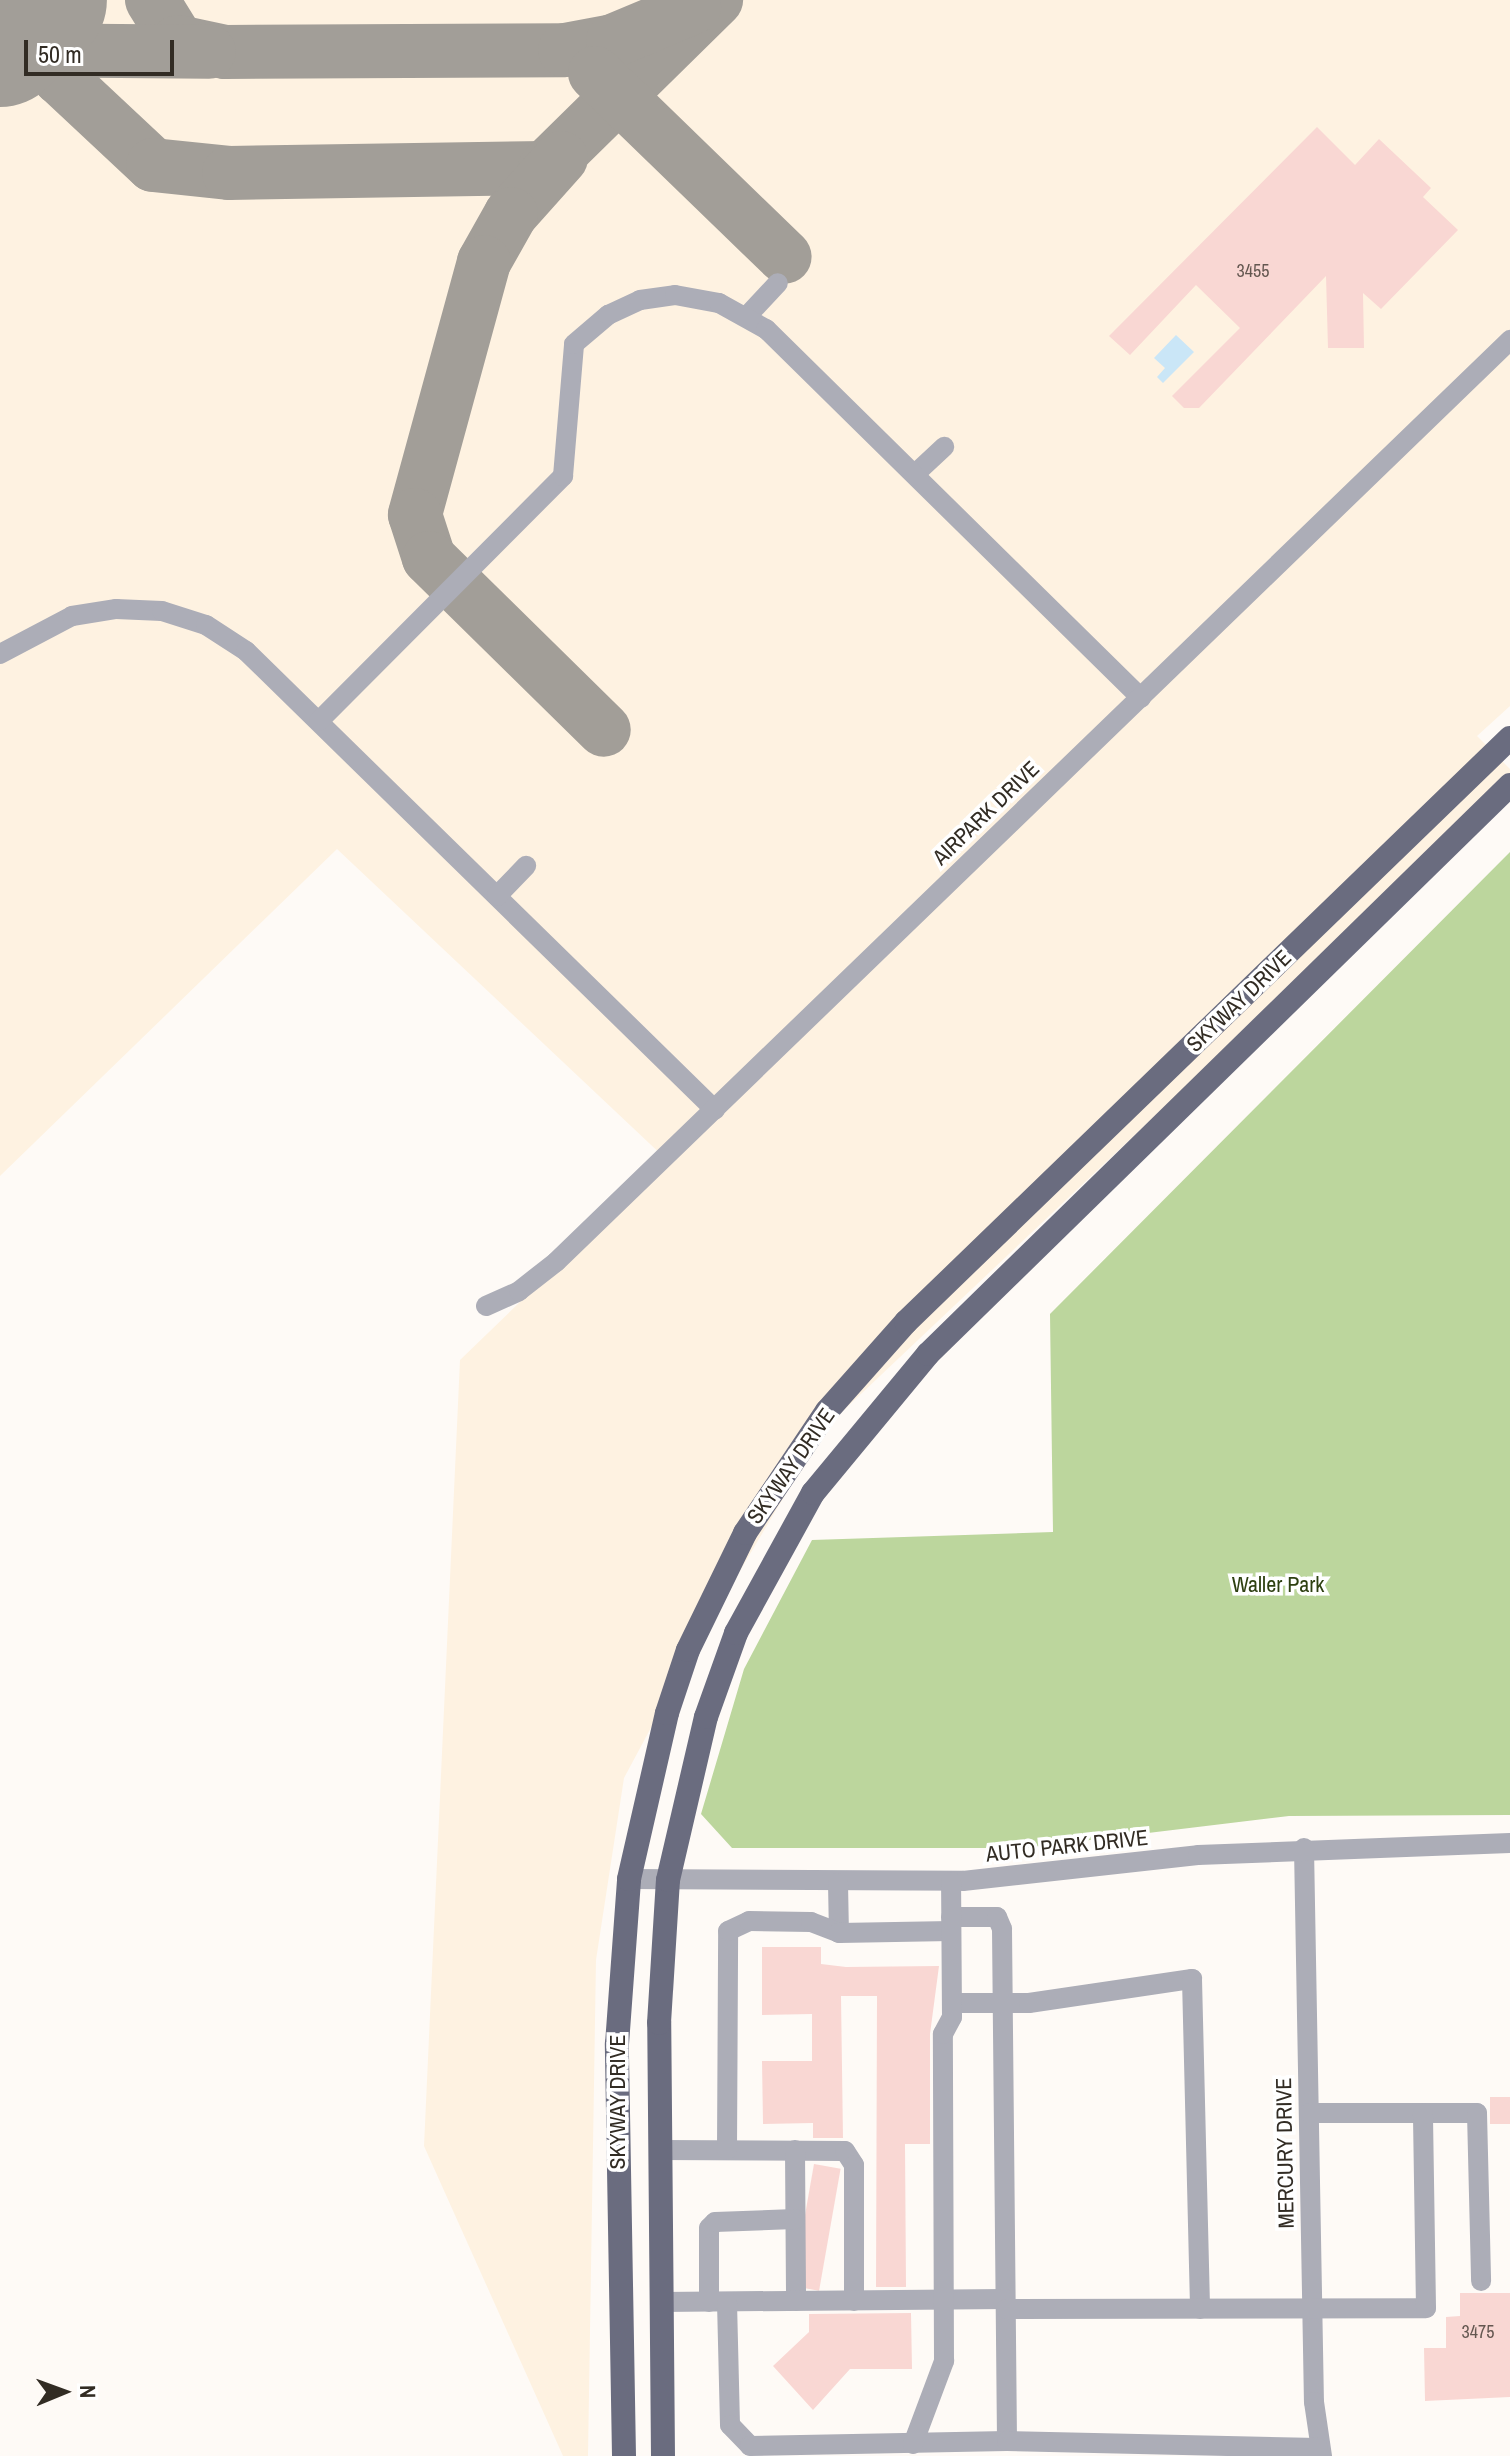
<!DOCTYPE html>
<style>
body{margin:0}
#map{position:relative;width:1510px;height:2456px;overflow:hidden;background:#fefaf6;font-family:"Archivo Narrow",sans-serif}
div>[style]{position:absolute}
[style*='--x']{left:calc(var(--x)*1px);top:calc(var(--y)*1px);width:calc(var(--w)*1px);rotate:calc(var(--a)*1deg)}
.built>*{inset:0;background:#fef2e1}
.green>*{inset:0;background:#bcd69d}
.water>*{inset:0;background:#cae6f7}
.taxiway>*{height:54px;margin:-27px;padding:0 27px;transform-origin:27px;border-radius:27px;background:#a29e98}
.runway>*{height:136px;margin:-68px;padding:0 68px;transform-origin:68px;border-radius:68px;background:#a29e98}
.building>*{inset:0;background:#f9d7d3;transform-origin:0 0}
.minor>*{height:20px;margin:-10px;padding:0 10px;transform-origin:10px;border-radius:10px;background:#acadb7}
.major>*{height:24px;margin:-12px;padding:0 12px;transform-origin:12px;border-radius:12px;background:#6a6c7f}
span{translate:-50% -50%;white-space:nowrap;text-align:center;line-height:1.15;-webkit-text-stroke:7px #fff;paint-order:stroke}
.number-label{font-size:18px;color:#645750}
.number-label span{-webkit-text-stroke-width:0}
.street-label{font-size:22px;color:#322c24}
.park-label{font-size:22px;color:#2e4011}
.north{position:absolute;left:24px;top:2352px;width:80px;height:80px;-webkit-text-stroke:6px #fff;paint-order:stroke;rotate:89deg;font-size:22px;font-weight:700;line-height:32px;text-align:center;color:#322c24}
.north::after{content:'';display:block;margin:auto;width:28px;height:36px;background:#322c24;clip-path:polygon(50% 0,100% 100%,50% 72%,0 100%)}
.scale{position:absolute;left:24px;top:40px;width:150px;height:36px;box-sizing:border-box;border:4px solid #322c24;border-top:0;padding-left:10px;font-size:24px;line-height:28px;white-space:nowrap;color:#322c24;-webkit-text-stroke:6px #fff;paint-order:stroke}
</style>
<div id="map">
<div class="built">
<i style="clip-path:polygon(0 0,1510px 0,1510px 706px,1477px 736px,1510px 769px,1510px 780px,825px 1428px,691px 1653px,624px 1778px,596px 1960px,588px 2456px,563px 2456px,424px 2146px,460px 1360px,667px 1160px,337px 849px,0 1176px)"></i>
</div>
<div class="green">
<i style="clip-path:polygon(1510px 852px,1510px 1815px,1289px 1816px,1024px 1848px,732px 1848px,701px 1814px,744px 1669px,812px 1540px,1053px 1532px,1050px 1314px)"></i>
</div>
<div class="water">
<i style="clip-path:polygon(1176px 335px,1194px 352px,1163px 383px,1157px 377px,1165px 368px,1154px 358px)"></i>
</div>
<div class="taxiway">
<i style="--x:52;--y:0;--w:42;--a:95.4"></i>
<i style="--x:48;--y:42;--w:38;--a:72"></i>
<i style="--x:60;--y:78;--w:127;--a:43.1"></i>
<i style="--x:153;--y:165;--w:76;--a:6"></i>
<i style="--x:229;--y:173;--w:316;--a:-0.9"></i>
<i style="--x:545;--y:168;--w:240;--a:-44.5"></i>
<i style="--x:152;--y:0;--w:49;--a:58.2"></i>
<i style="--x:178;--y:42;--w:48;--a:12"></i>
<i style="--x:225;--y:52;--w:340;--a:-0.3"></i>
<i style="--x:565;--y:50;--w:49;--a:-10.6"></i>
<i style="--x:613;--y:41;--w:88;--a:-22.8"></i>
<i style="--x:0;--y:8;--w:37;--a:-13"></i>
<i style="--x:0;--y:50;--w:209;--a:0.5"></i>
<i style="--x:595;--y:73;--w:264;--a:44.1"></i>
<i style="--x:561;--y:158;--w:75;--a:131.8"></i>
<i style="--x:511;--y:214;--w:55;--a:119.4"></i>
<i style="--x:484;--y:262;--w:262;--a:105.3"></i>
<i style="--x:415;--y:515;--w:45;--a:72"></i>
<i style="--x:429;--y:558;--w:245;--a:44.5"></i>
</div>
<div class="runway">
<i style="--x:0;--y:39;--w:55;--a:-45"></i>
</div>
<div class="building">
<i style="clip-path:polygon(1317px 127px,1355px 165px,1379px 139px,1431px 188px,1423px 197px,1458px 230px,1381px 309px,1363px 293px,1364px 348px,1328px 348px,1326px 276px,1199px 408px,1184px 408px,1172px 396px,1240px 328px,1196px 285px,1130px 355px,1109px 336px)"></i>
<i style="clip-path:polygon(762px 1947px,821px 1947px,821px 1964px,846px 1967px,939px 1966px,930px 2034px,930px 2144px,905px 2144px,906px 2287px,876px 2287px,877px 1996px,841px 1996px,843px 2138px,813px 2138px,813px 2123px,763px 2124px,762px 2061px,812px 2061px,812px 2014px,762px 2015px)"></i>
<i style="left:1510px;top:2097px;width:27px;height:20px;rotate:90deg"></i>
<i style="left:814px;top:2164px;width:27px;height:124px;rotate:10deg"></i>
<i style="clip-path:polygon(1460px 2293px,1510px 2293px,1510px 2397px,1425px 2401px,1424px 2348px,1446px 2348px,1446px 2317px,1460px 2316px)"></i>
<i style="clip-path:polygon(911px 2313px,912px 2369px,850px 2369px,813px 2410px,773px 2366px,809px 2332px,809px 2314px)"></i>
</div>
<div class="minor">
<i style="--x:747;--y:316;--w:45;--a:-46.8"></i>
<i style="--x:915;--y:474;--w:40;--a:-43"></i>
<i style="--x:0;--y:654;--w:81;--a:-27.8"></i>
<i style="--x:72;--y:616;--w:45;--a:-9"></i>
<i style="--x:116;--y:609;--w:46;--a:2.5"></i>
<i style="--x:162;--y:611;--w:46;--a:17.7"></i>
<i style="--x:206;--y:625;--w:48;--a:33"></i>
<i style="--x:246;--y:651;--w:656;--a:44.38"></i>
<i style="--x:319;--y:721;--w:346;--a:-45.1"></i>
<i style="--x:563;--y:476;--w:132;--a:-85.2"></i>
<i style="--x:574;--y:344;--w:45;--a:-40.5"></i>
<i style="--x:608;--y:315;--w:35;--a:-25"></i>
<i style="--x:640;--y:300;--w:35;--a:-8"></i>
<i style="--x:675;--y:295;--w:45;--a:10.3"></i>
<i style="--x:719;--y:303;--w:54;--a:29"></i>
<i style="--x:766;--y:329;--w:526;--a:44.54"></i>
<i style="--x:497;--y:896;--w:42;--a:-46"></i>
<i style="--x:486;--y:1306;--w:36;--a:-24"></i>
<i style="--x:519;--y:1291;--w:47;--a:-38.1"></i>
<i style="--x:556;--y:1262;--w:1327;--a:-44.02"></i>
<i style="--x:1304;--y:1848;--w:554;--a:88.97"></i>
<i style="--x:1314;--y:2402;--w:55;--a:81.6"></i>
<i style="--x:629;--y:1879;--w:334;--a:0.3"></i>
<i style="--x:963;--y:1881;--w:236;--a:-6.3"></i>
<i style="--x:1198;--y:1855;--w:312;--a:-2.2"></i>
<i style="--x:838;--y:1883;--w:50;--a:88.9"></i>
<i style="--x:951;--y:1917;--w:46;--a:0"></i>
<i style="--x:997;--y:1917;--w:13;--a:67"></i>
<i style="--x:1002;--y:1929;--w:512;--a:89.44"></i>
<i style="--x:952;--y:2003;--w:77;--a:0"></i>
<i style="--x:1029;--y:2003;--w:165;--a:-8.4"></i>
<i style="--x:1192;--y:1979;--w:330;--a:88.6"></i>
<i style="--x:1309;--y:2113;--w:168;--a:0"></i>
<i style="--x:1477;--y:2113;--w:168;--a:88.6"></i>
<i style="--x:660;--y:2150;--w:185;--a:0.3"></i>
<i style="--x:845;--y:2151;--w:17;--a:57"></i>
<i style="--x:854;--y:2165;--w:136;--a:90"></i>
<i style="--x:727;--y:2150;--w:219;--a:-89.7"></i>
<i style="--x:728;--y:1931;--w:23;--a:-25"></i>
<i style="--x:749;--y:1921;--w:62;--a:0.9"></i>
<i style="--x:811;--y:1922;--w:30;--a:21"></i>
<i style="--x:839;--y:1933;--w:112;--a:-1"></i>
<i style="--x:795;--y:2150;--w:151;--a:89.6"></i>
<i style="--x:662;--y:2302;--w:343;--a:-0.5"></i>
<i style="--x:709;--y:2302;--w:74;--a:-90"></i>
<i style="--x:709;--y:2228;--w:8;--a:-45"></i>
<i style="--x:715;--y:2222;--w:80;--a:-2.1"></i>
<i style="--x:727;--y:2302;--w:123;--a:88.6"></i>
<i style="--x:730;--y:2425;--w:29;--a:46"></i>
<i style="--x:750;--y:2446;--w:257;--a:-1.1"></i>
<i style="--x:1007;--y:2441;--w:311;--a:1.3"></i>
<i style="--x:1006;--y:2309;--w:420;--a:-0.1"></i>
<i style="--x:1426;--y:2308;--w:195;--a:-90.9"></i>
<i style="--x:913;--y:2444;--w:89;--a:-69.5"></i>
<i style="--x:944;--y:2361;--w:327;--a:-90.2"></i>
<i style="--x:943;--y:2034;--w:19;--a:-62"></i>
<i style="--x:952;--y:2017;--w:135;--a:-90.4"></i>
</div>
<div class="major">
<i style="--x:624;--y:2456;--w:412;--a:-91"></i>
<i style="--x:617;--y:2044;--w:165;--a:-85.8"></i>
<i style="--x:629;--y:1879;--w:170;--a:-77.1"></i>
<i style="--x:667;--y:1713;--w:66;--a:-71.6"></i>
<i style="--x:688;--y:1650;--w:130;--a:-64"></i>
<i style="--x:745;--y:1533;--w:147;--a:-56.1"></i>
<i style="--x:827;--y:1411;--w:119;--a:-48.4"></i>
<i style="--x:906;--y:1322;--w:840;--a:-44.04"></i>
<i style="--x:663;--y:2456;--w:433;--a:-90.5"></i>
<i style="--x:659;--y:2023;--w:143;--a:-86.4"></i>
<i style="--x:668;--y:1880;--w:167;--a:-76.9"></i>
<i style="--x:706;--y:1717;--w:89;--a:-70.3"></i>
<i style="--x:736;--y:1633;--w:160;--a:-61.2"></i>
<i style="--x:813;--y:1493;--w:180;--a:-50.4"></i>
<i style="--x:928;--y:1354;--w:814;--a:-44.35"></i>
</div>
<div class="number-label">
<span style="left:1253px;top:271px">3455</span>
<span style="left:1478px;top:2332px">3475</span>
</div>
<div class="street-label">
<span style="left:986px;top:813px;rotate:-44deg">AIRPARK DRIVE</span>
<span style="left:1239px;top:1001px;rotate:-44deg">SKYWAY DRIVE</span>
<span style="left:791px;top:1466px;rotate:-55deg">SKYWAY DRIVE</span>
<span style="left:1067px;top:1846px;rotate:-6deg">AUTO PARK DRIVE</span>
<span style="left:618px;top:2102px;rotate:-90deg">SKYWAY DRIVE</span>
<span style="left:1285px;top:2153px;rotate:-91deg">MERCURY DRIVE</span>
</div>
<div class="park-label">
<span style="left:1278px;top:1585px">Waller Park</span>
</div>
<div class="north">N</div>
<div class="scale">50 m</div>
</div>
